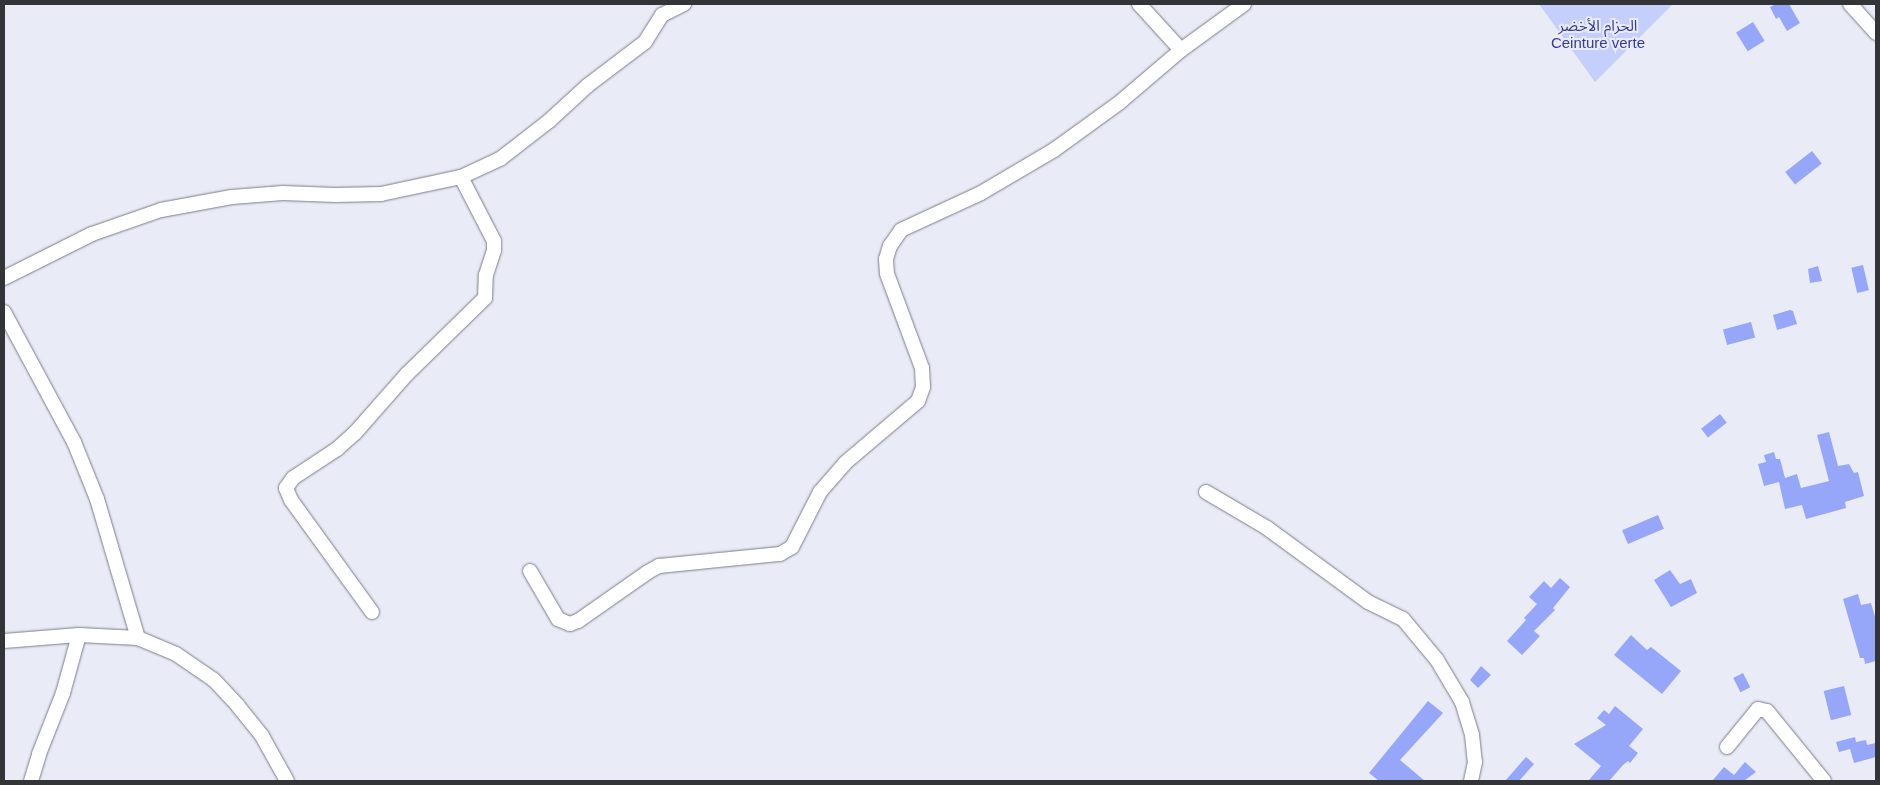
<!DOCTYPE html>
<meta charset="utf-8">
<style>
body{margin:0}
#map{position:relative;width:1880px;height:785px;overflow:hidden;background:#e9ecf7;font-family:Helvetica,"Noto Sans Arabic",sans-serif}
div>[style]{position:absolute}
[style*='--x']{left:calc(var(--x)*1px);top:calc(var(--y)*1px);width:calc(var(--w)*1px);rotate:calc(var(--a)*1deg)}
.green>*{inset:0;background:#c4cffc}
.building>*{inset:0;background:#96a6f9;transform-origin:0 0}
.roads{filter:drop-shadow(0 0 1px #7a7d86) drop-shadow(0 0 1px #7a7d86)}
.minor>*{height:14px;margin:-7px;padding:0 7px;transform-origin:7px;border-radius:7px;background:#fff}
span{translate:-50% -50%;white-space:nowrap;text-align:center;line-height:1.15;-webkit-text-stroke:4px #e9ecf7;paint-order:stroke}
.park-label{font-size:15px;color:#353b99}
.frame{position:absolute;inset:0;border:5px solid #333438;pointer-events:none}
</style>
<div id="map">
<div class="green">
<i style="clip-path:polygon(1539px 4px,1673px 4px,1595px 82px)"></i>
</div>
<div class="building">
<i style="clip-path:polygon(1776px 4px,1789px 4px,1800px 23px,1787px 31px,1779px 17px,1776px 19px,1770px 7px)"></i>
<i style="left:1753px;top:22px;width:22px;height:20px;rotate:58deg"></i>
<i style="left:1812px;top:151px;width:16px;height:34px;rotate:52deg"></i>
<i style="left:1863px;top:265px;width:26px;height:12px;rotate:77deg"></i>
<i style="clip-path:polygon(1818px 266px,1822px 281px,1810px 283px,1808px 269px)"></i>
<i style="clip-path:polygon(1790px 310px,1793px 311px,1797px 324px,1777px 330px,1773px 315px)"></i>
<i style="left:1751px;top:322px;width:16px;height:29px;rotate:75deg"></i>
<i style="left:1720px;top:414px;width:11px;height:24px;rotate:52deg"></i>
<i style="clip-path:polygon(1829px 432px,1838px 466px,1849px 464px,1854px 473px,1858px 472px,1864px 496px,1845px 502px,1846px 508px,1806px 519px,1802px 505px,1785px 509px,1779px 482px,1764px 486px,1758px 464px,1766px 462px,1764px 455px,1774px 452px,1776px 459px,1780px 459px,1785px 478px,1797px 474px,1801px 488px,1829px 481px,1817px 435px)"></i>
<i style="left:1658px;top:515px;width:15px;height:39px;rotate:67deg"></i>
<i style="clip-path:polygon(1670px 570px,1680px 584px,1691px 579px,1697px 593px,1671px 607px,1654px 580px)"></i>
<i style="clip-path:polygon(1560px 578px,1570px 587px,1553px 608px,1555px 610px,1534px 631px,1540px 636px,1522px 655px,1507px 641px,1526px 620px,1524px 618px,1537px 604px,1529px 597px,1544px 581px,1551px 588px)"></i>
<i style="clip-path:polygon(1858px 594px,1861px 605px,1871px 603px,1876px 620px,1876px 661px,1865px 664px,1864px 658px,1860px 658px,1843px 599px)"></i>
<i style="clip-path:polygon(1631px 635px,1647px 650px,1651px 647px,1681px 671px,1662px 694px,1614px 655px)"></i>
<i style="clip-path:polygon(1481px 666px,1491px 675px,1478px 688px,1470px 680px)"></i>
<i style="left:1743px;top:673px;width:16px;height:11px;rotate:63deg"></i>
<i style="left:1844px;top:686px;width:30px;height:21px;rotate:76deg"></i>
<i style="clip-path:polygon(1428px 701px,1443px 713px,1400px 760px,1425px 781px,1379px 781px,1369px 773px)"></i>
<i style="clip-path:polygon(1615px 706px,1643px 729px,1629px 746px,1638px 753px,1630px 763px,1628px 761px,1623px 765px,1609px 781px,1588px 781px,1601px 766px,1574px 744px,1606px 725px,1597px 718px,1604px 710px,1609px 714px)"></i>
<i style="clip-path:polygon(1855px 737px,1856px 742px,1866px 740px,1867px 745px,1876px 743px,1876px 757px,1854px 763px,1850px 749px,1839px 752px,1836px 742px)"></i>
<i style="clip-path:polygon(1526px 757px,1534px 764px,1519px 781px,1505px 781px)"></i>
<i style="clip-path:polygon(1745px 762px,1756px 772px,1744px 781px,1712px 781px,1724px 767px,1734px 775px)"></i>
</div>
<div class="roads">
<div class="minor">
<i style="--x:1139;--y:4;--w:62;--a:47.6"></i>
<i style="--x:1181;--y:50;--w:78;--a:-36.1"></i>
<i style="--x:1850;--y:4;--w:39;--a:48"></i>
<i style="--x:4;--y:278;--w:98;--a:-26.6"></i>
<i style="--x:92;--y:234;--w:73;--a:-19.2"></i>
<i style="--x:161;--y:210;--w:72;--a:-10.4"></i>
<i style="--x:232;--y:197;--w:51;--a:-4.5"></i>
<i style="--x:283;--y:193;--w:52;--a:2.2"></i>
<i style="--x:335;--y:195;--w:46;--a:-1.2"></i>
<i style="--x:381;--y:194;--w:82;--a:-12"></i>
<i style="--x:461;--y:177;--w:43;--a:-24.8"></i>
<i style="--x:500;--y:159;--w:62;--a:-37.8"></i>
<i style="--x:549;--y:121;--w:52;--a:-42.6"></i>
<i style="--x:587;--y:86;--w:73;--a:-37.2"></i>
<i style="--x:645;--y:42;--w:32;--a:-58"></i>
<i style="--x:662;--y:15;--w:25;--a:-27"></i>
<i style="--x:4;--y:312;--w:148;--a:61.7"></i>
<i style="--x:74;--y:442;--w:61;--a:68"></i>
<i style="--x:97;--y:499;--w:145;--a:73.6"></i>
<i style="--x:1206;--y:492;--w:71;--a:30.5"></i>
<i style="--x:1267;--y:528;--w:125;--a:36.2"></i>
<i style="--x:1368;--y:602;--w:39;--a:26"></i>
<i style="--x:1403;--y:619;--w:53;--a:50.3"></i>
<i style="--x:1437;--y:660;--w:49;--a:59.2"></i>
<i style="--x:1462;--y:702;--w:34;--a:73"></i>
<i style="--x:1472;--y:735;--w:27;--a:84"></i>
<i style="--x:1475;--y:762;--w:19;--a:102"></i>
<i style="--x:530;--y:571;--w:56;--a:59.7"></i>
<i style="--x:558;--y:619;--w:13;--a:23"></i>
<i style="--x:570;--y:624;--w:9;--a:-21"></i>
<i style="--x:578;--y:621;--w:85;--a:-35"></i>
<i style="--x:648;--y:572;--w:13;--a:-29"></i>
<i style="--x:659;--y:566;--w:122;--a:-5.7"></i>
<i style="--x:780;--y:554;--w:14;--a:-30"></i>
<i style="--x:792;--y:547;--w:62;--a:-63"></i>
<i style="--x:820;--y:492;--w:38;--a:-49"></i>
<i style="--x:845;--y:463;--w:96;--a:-40.3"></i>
<i style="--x:918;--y:401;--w:15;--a:-70"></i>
<i style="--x:923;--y:387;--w:19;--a:-93"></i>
<i style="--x:922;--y:368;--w:100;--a:-110.4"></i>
<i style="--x:887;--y:274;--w:15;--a:-94"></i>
<i style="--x:886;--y:259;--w:14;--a:-73"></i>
<i style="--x:890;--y:246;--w:19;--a:-55"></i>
<i style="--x:901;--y:230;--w:88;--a:-24.8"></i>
<i style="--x:981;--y:193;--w:85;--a:-30.5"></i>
<i style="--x:1054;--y:150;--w:80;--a:-35.9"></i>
<i style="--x:1119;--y:103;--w:82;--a:-40.5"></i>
<i style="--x:372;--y:612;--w:138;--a:-125.9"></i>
<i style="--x:291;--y:500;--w:13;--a:-113"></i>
<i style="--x:286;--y:488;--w:12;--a:-55"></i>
<i style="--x:293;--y:478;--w:53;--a:-33.4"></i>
<i style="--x:337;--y:449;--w:24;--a:-42"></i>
<i style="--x:355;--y:433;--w:79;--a:-48.6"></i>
<i style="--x:407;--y:374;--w:109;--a:-44.3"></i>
<i style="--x:485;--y:298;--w:23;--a:-88"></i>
<i style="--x:486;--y:275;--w:26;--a:-72"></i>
<i style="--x:494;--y:250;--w:9;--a:-90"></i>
<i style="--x:494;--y:241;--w:72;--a:-117.3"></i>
<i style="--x:4;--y:641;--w:75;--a:-4.6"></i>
<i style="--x:79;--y:635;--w:59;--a:2.9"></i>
<i style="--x:138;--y:638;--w:41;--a:22.8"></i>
<i style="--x:176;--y:654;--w:46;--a:34.4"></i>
<i style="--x:214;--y:680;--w:35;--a:47"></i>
<i style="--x:238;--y:706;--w:38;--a:51"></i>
<i style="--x:262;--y:736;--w:51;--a:60.9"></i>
<i style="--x:1727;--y:747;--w:49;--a:-50.8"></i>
<i style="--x:1758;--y:709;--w:9;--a:13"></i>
<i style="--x:1767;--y:711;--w:90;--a:50.8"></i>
<i style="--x:31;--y:781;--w:28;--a:-73"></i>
<i style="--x:39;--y:754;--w:66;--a:-68.5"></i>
<i style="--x:63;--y:693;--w:60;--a:-74.6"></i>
</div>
</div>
<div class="park-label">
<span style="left:1598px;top:34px">الحزام الأخضر<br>Ceinture verte</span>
</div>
<div class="frame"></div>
</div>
